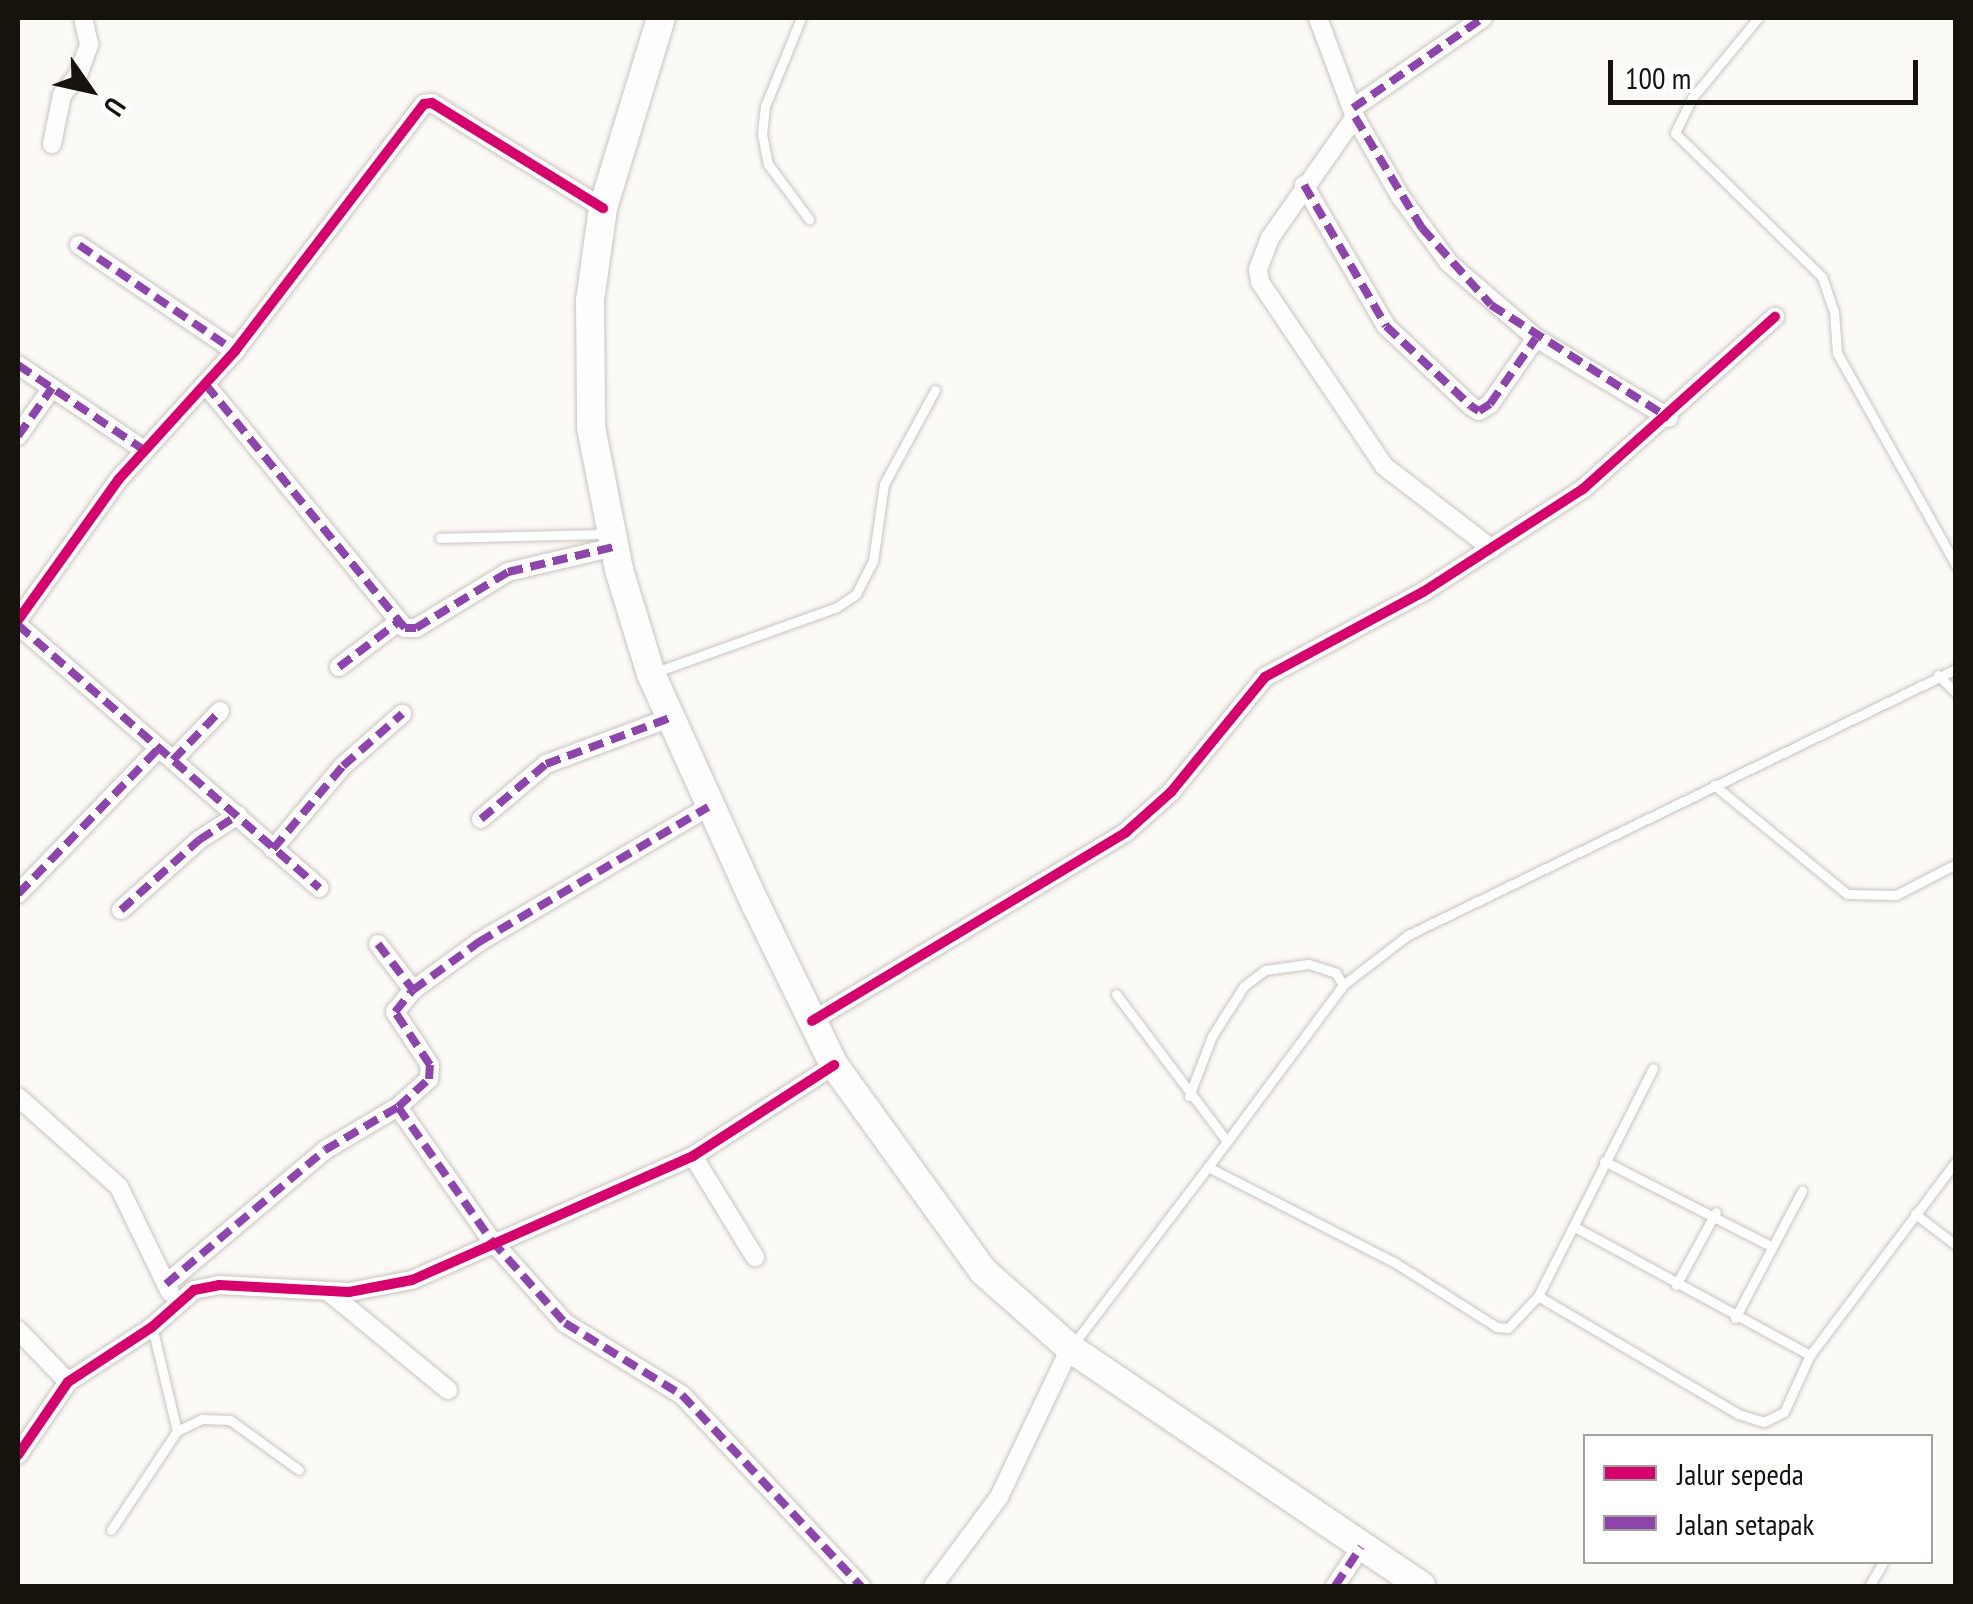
<!DOCTYPE html>
<style>
body{margin:0}
#map{position:relative;width:1973px;height:1604px;overflow:hidden;background:#fcfaf6;font-family:"PT Sans Narrow",sans-serif}
div>[style]{position:absolute}
[style*='--x']{left:calc(var(--x)*1px);top:calc(var(--y)*1px);width:calc(var(--w)*1px);rotate:calc(var(--a)*1deg)}
.roads{filter:drop-shadow(0 0 2px #c8c5c0) drop-shadow(0 0 2px #c8c5c0)}
.lane>*{height:9px;margin:-4.5px;padding:0 4.5px;transform-origin:4.5px;border-radius:4.5px;background:#fffefe}
.street>*{height:18px;margin:-9px;padding:0 9px;transform-origin:9px;border-radius:9px;background:#fffefe}
.primary>*{height:28px;margin:-14px;padding:0 14px;transform-origin:14px;border-radius:14px;background:#fffefe}
.quiet>*{height:8px;margin-top:-4px;transform-origin:0;background:repeating-linear-gradient(90deg,#8e44ad 0 15px,transparent 0 23px)}
.cycleway>*{height:10px;margin:-5px;padding:0 5px;transform-origin:5px;border-radius:5px;background:#d6006c}
span{translate:-50% -50%;white-space:nowrap;text-align:center;line-height:1.15;-webkit-text-stroke:8px #fff;paint-order:stroke}
.frame{position:absolute;inset:0;border:20px solid #16130d;pointer-events:none}
.legend{position:absolute;left:1583px;top:1434px;width:350px;height:130px;box-sizing:border-box;background:#fff;border:2px solid #a2a19e;margin:0;padding:12px 18px;list-style:none;font-size:30px;color:#16130d}
.legend li{display:flex;align-items:center;gap:20px;height:50px}
.legend b{width:50px;border:2px solid #a2a19e}
.north{position:absolute;left:40px;top:40px;width:100px;height:100px;-webkit-text-stroke:8px #fff;paint-order:stroke;rotate:124deg;font-size:28px;font-weight:700;line-height:40px;text-align:center;color:#16130d}
.north::after{content:'';display:block;margin:auto;width:35px;height:45px;background:#16130d;clip-path:polygon(50% 0,100% 100%,50% 72%,0 100%)}
.scale{position:absolute;left:1608px;top:60px;width:310px;height:45px;box-sizing:border-box;border:5px solid #16130d;border-top:0;padding-left:12px;font-size:30px;line-height:35px;white-space:nowrap;color:#16130d;-webkit-text-stroke:8px #fff;paint-order:stroke}
</style>
<div id="map">
<div class="roads">
<div class="lane">
<i style="--x:801;--y:18;--w:95;--a:112.2"></i>
<i style="--x:765;--y:106;--w:28;--a:96"></i>
<i style="--x:762;--y:134;--w:31;--a:79"></i>
<i style="--x:768;--y:164;--w:69;--a:53.3"></i>
<i style="--x:1758;--y:18;--w:104;--a:129.5"></i>
<i style="--x:1692;--y:98;--w:39;--a:116"></i>
<i style="--x:1675;--y:133;--w:206;--a:44.4"></i>
<i style="--x:1822;--y:277;--w:37;--a:71"></i>
<i style="--x:1834;--y:312;--w:41;--a:85.8"></i>
<i style="--x:1837;--y:353;--w:243;--a:60.7"></i>
<i style="--x:440;--y:538;--w:167;--a:-1.4"></i>
<i style="--x:653;--y:673;--w:195;--a:-19.7"></i>
<i style="--x:837;--y:607;--w:23;--a:-34"></i>
<i style="--x:856;--y:594;--w:37;--a:-63"></i>
<i style="--x:873;--y:561;--w:78;--a:-81.9"></i>
<i style="--x:884;--y:484;--w:107;--a:-61.5"></i>
<i style="--x:1938;--y:675;--w:25;--a:45"></i>
<i style="--x:1714;--y:785;--w:172;--a:39.3"></i>
<i style="--x:1847;--y:894;--w:49;--a:1.2"></i>
<i style="--x:1896;--y:895;--w:68;--a:-27.3"></i>
<i style="--x:1116;--y:994;--w:183;--a:53"></i>
<i style="--x:1189;--y:1096;--w:64;--a:-69"></i>
<i style="--x:1212;--y:1036;--w:59;--a:-57.4"></i>
<i style="--x:1244;--y:986;--w:26;--a:-37"></i>
<i style="--x:1265;--y:970;--w:44;--a:-7.8"></i>
<i style="--x:1309;--y:964;--w:28;--a:18"></i>
<i style="--x:1336;--y:973;--w:14;--a:60"></i>
<i style="--x:1604;--y:1161;--w:187;--a:27"></i>
<i style="--x:1208;--y:1167;--w:227;--a:-53.4"></i>
<i style="--x:1343;--y:985;--w:82;--a:-37.6"></i>
<i style="--x:1408;--y:935;--w:609;--a:-25.89"></i>
<i style="--x:1915;--y:1214;--w:51;--a:37.1"></i>
<i style="--x:1575;--y:1227;--w:268;--a:28.6"></i>
<i style="--x:1676;--y:1285;--w:83;--a:-61.3"></i>
<i style="--x:1538;--y:1296;--w:255;--a:-63.2"></i>
<i style="--x:1735;--y:1318;--w:144;--a:-62.2"></i>
<i style="--x:1072;--y:1346;--w:225;--a:-52.8"></i>
<i style="--x:1208;--y:1167;--w:209;--a:27.1"></i>
<i style="--x:1394;--y:1262;--w:122;--a:32.3"></i>
<i style="--x:1497;--y:1327;--w:11;--a:5"></i>
<i style="--x:1508;--y:1328;--w:44;--a:-46.8"></i>
<i style="--x:1538;--y:1296;--w:232;--a:30.5"></i>
<i style="--x:1738;--y:1414;--w:27;--a:17"></i>
<i style="--x:1764;--y:1422;--w:22;--a:-27"></i>
<i style="--x:1784;--y:1412;--w:63;--a:-65.5"></i>
<i style="--x:1810;--y:1355;--w:243;--a:-53"></i>
<i style="--x:177;--y:1431;--w:28;--a:-26"></i>
<i style="--x:202;--y:1419;--w:28;--a:2"></i>
<i style="--x:230;--y:1420;--w:85;--a:35.9"></i>
<i style="--x:111;--y:1530;--w:119;--a:-56.3"></i>
<i style="--x:177;--y:1431;--w:107;--a:-103.5"></i>
<i style="--x:1869;--y:1586;--w:26;--a:-59"></i>
</div>
<div class="street">
<i style="--x:1318;--y:18;--w:106;--a:69.5"></i>
<i style="--x:1355;--y:117;--w:91;--a:60.3"></i>
<i style="--x:1400;--y:196;--w:83;--a:53.8"></i>
<i style="--x:1449;--y:263;--w:115;--a:40.8"></i>
<i style="--x:1536;--y:338;--w:155;--a:31"></i>
<i style="--x:1353;--y:108;--w:158;--a:-34.7"></i>
<i style="--x:1355;--y:117;--w:148;--a:125.1"></i>
<i style="--x:1270;--y:238;--w:33;--a:111"></i>
<i style="--x:1258;--y:269;--w:13;--a:81"></i>
<i style="--x:1260;--y:282;--w:222;--a:56"></i>
<i style="--x:1384;--y:466;--w:136;--a:37.5"></i>
<i style="--x:52;--y:144;--w:50;--a:-78.5"></i>
<i style="--x:62;--y:95;--w:26;--a:-51"></i>
<i style="--x:78;--y:75;--w:33;--a:-70"></i>
<i style="--x:89;--y:44;--w:27;--a:-103"></i>
<i style="--x:1304;--y:185;--w:163;--a:59.8"></i>
<i style="--x:1386;--y:326;--w:117;--a:43.3"></i>
<i style="--x:1471;--y:406;--w:9;--a:32"></i>
<i style="--x:1479;--y:411;--w:13;--a:-32"></i>
<i style="--x:1490;--y:404;--w:80;--a:-55.1"></i>
<i style="--x:79;--y:245;--w:189;--a:34.2"></i>
<i style="--x:18;--y:365;--w:152;--a:34"></i>
<i style="--x:206;--y:385;--w:314;--a:50.7"></i>
<i style="--x:405;--y:628;--w:11;--a:0"></i>
<i style="--x:416;--y:628;--w:108;--a:-31.3"></i>
<i style="--x:508;--y:572;--w:109;--a:-13.3"></i>
<i style="--x:18;--y:436;--w:59;--a:-54.7"></i>
<i style="--x:18;--y:620;--w:173;--a:-54.4"></i>
<i style="--x:119;--y:479;--w:173;--a:-47.8"></i>
<i style="--x:235;--y:351;--w:311;--a:-52.6"></i>
<i style="--x:424;--y:104;--w:8;--a:-7"></i>
<i style="--x:432;--y:103;--w:201;--a:31.6"></i>
<i style="--x:18;--y:625;--w:400;--a:41.1"></i>
<i style="--x:339;--y:667;--w:73;--a:-37.2"></i>
<i style="--x:173;--y:760;--w:68;--a:-46.2"></i>
<i style="--x:481;--y:819;--w:85;--a:-40.2"></i>
<i style="--x:546;--y:764;--w:132;--a:-20.4"></i>
<i style="--x:273;--y:849;--w:109;--a:-49.9"></i>
<i style="--x:343;--y:766;--w:79;--a:-41.4"></i>
<i style="--x:18;--y:894;--w:203;--a:-46"></i>
<i style="--x:121;--y:910;--w:105;--a:-41.9"></i>
<i style="--x:199;--y:840;--w:46;--a:-32.7"></i>
<i style="--x:378;--y:944;--w:58;--a:52.7"></i>
<i style="--x:812;--y:1021;--w:365;--a:-31"></i>
<i style="--x:1125;--y:833;--w:62;--a:-41.7"></i>
<i style="--x:1171;--y:792;--w:149;--a:-50.7"></i>
<i style="--x:1265;--y:677;--w:179;--a:-28.3"></i>
<i style="--x:1423;--y:592;--w:190;--a:-32.8"></i>
<i style="--x:1583;--y:489;--w:258;--a:-41.9"></i>
<i style="--x:18;--y:1097;--w:135;--a:41.7"></i>
<i style="--x:119;--y:1187;--w:117;--a:64.1"></i>
<i style="--x:398;--y:1107;--w:164;--a:55"></i>
<i style="--x:492;--y:1241;--w:110;--a:48.3"></i>
<i style="--x:565;--y:1323;--w:137;--a:31.6"></i>
<i style="--x:682;--y:1395;--w:262;--a:46.9"></i>
<i style="--x:693;--y:1156;--w:119;--a:58.5"></i>
<i style="--x:166;--y:1284;--w:208;--a:-40.1"></i>
<i style="--x:325;--y:1150;--w:85;--a:-30.5"></i>
<i style="--x:398;--y:1107;--w:42;--a:-42.1"></i>
<i style="--x:429;--y:1079;--w:14;--a:-86"></i>
<i style="--x:430;--y:1065;--w:64;--a:-123.4"></i>
<i style="--x:395;--y:1012;--w:28;--a:-51"></i>
<i style="--x:413;--y:990;--w:82;--a:-36"></i>
<i style="--x:479;--y:942;--w:266;--a:-30.5"></i>
<i style="--x:330;--y:1293;--w:153;--a:39.4"></i>
<i style="--x:18;--y:1330;--w:72;--a:46.1"></i>
<i style="--x:18;--y:1455;--w:88;--a:-55.6"></i>
<i style="--x:68;--y:1382;--w:100;--a:-33.2"></i>
<i style="--x:152;--y:1327;--w:56;--a:-41.4"></i>
<i style="--x:194;--y:1290;--w:25;--a:-11"></i>
<i style="--x:219;--y:1285;--w:130;--a:3.1"></i>
<i style="--x:349;--y:1292;--w:64;--a:-10.8"></i>
<i style="--x:412;--y:1280;--w:307;--a:-23.8"></i>
<i style="--x:693;--y:1156;--w:168;--a:-32.8"></i>
<i style="--x:933;--y:1586;--w:111;--a:-53.4"></i>
<i style="--x:999;--y:1497;--w:165;--a:-64.5"></i>
<i style="--x:1335;--y:1586;--w:47;--a:-56.3"></i>
</div>
<div class="primary">
<i style="--x:661;--y:18;--w:199;--a:107"></i>
<i style="--x:603;--y:208;--w:93;--a:98"></i>
<i style="--x:590;--y:300;--w:127;--a:89.5"></i>
<i style="--x:591;--y:427;--w:146;--a:78.9"></i>
<i style="--x:619;--y:570;--w:109;--a:72.9"></i>
<i style="--x:651;--y:674;--w:254;--a:65.6"></i>
<i style="--x:756;--y:905;--w:178;--a:64"></i>
<i style="--x:834;--y:1065;--w:254;--a:54.1"></i>
<i style="--x:983;--y:1271;--w:116;--a:41.5"></i>
<i style="--x:1070;--y:1348;--w:424;--a:34.1"></i>
</div>
</div>
<div class="quiet">
<i style="--x:1353;--y:108;--w:158;--a:-34.7"></i>
<i style="--x:1355;--y:117;--w:130;--a:58.9"></i>
<i style="--x:1422;--y:228;--w:103;--a:48.1"></i>
<i style="--x:1491;--y:305;--w:211;--a:32.4"></i>
<i style="--x:1304;--y:185;--w:163;--a:59.8"></i>
<i style="--x:1386;--y:326;--w:117;--a:43.3"></i>
<i style="--x:1471;--y:406;--w:9;--a:32"></i>
<i style="--x:1479;--y:411;--w:13;--a:-32"></i>
<i style="--x:1490;--y:404;--w:80;--a:-55.1"></i>
<i style="--x:79;--y:245;--w:189;--a:34.2"></i>
<i style="--x:18;--y:365;--w:152;--a:34"></i>
<i style="--x:206;--y:385;--w:314;--a:50.7"></i>
<i style="--x:405;--y:628;--w:11;--a:0"></i>
<i style="--x:416;--y:628;--w:108;--a:-31.3"></i>
<i style="--x:508;--y:572;--w:109;--a:-13.3"></i>
<i style="--x:18;--y:436;--w:59;--a:-54.7"></i>
<i style="--x:18;--y:625;--w:400;--a:41.1"></i>
<i style="--x:339;--y:667;--w:73;--a:-37.2"></i>
<i style="--x:173;--y:760;--w:68;--a:-46.2"></i>
<i style="--x:481;--y:819;--w:85;--a:-40.2"></i>
<i style="--x:546;--y:764;--w:132;--a:-20.4"></i>
<i style="--x:273;--y:849;--w:109;--a:-49.9"></i>
<i style="--x:343;--y:766;--w:79;--a:-41.4"></i>
<i style="--x:18;--y:894;--w:203;--a:-46"></i>
<i style="--x:121;--y:910;--w:105;--a:-41.9"></i>
<i style="--x:199;--y:840;--w:46;--a:-32.7"></i>
<i style="--x:378;--y:944;--w:58;--a:52.7"></i>
<i style="--x:398;--y:1107;--w:164;--a:55"></i>
<i style="--x:492;--y:1241;--w:110;--a:48.3"></i>
<i style="--x:565;--y:1323;--w:137;--a:31.6"></i>
<i style="--x:682;--y:1395;--w:262;--a:46.9"></i>
<i style="--x:166;--y:1284;--w:208;--a:-40.1"></i>
<i style="--x:325;--y:1150;--w:85;--a:-30.5"></i>
<i style="--x:398;--y:1107;--w:42;--a:-42.1"></i>
<i style="--x:429;--y:1079;--w:14;--a:-86"></i>
<i style="--x:430;--y:1065;--w:64;--a:-123.4"></i>
<i style="--x:395;--y:1012;--w:28;--a:-51"></i>
<i style="--x:413;--y:990;--w:82;--a:-36"></i>
<i style="--x:479;--y:942;--w:266;--a:-30.5"></i>
<i style="--x:1335;--y:1586;--w:47;--a:-56.3"></i>
</div>
<div class="cycleway">
<i style="--x:18;--y:620;--w:173;--a:-54.4"></i>
<i style="--x:119;--y:479;--w:173;--a:-47.8"></i>
<i style="--x:235;--y:351;--w:311;--a:-52.6"></i>
<i style="--x:424;--y:104;--w:8;--a:-7"></i>
<i style="--x:432;--y:103;--w:201;--a:31.6"></i>
<i style="--x:812;--y:1021;--w:365;--a:-31"></i>
<i style="--x:1125;--y:833;--w:62;--a:-41.7"></i>
<i style="--x:1171;--y:792;--w:149;--a:-50.7"></i>
<i style="--x:1265;--y:677;--w:179;--a:-28.3"></i>
<i style="--x:1423;--y:592;--w:190;--a:-32.8"></i>
<i style="--x:1583;--y:489;--w:258;--a:-41.9"></i>
<i style="--x:18;--y:1455;--w:88;--a:-55.6"></i>
<i style="--x:68;--y:1382;--w:100;--a:-33.2"></i>
<i style="--x:152;--y:1327;--w:56;--a:-41.4"></i>
<i style="--x:194;--y:1290;--w:25;--a:-11"></i>
<i style="--x:219;--y:1285;--w:130;--a:3.1"></i>
<i style="--x:349;--y:1292;--w:64;--a:-10.8"></i>
<i style="--x:412;--y:1280;--w:307;--a:-23.8"></i>
<i style="--x:693;--y:1156;--w:168;--a:-32.8"></i>
</div>
<div class="frame"></div>
<ul class="legend">
<li><b style="height:12px;background:#d6006c"></b>Jalur sepeda</li>
<li><b style="height:12px;background:#8e44ad"></b>Jalan setapak</li>
</ul>
<div class="north">U</div>
<div class="scale">100 m</div>
</div>
